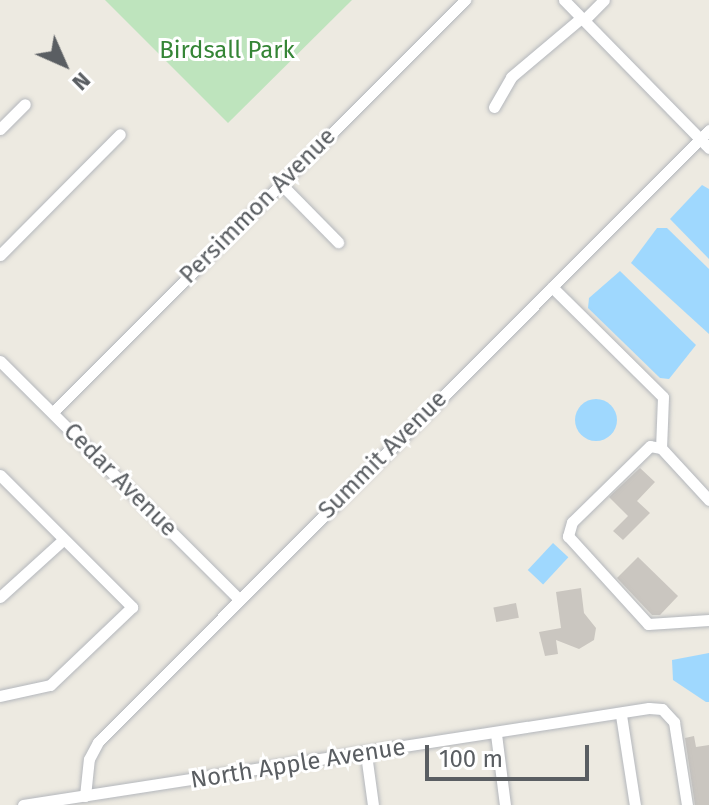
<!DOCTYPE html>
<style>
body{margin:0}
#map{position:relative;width:709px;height:805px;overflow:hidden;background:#edeae1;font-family:"Fira Sans",sans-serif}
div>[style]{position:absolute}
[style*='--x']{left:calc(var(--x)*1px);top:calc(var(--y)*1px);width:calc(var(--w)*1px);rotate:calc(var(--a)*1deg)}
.green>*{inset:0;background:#bee4bd}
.water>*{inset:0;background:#9fd8fe;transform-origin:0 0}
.round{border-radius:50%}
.building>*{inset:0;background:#cac6c0;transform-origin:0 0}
.roads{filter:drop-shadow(0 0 2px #b4b7bc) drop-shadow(0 0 2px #b4b7bc)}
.minor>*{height:11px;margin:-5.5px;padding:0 5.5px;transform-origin:5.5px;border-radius:5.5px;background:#fff}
span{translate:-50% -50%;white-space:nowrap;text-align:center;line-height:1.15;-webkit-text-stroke:6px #fff;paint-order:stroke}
.park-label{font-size:24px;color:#358536}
.street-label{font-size:24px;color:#5a5e62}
.north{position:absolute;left:24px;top:24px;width:80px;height:80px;-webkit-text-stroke:6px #fff;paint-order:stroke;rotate:135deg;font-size:22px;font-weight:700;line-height:32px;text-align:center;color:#5a5e62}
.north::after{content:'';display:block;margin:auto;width:28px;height:36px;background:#5a5e62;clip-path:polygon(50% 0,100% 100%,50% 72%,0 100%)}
.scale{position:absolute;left:425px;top:745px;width:164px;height:36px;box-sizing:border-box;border:4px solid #5a5e62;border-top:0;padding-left:10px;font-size:24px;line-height:28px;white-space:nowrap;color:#5a5e62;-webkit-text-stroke:6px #fff;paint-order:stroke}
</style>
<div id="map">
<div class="green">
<i style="clip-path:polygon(105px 0,352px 0,228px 123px)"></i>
</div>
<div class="water">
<i style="clip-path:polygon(702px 185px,709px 189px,709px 259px,670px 219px)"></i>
<i style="clip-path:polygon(657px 228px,667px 228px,709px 269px,709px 334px,631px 263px)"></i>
<i style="clip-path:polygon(620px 271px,696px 345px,669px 379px,660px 378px,588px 308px,589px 298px)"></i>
<i class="round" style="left:575px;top:399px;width:42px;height:42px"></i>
<i style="left:553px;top:543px;width:21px;height:37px;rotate:43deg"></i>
<i style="clip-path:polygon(709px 653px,709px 702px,706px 702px,673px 680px,672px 660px)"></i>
</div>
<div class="building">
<i style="clip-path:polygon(640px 468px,655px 482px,637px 501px,650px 513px,623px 540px,613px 531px,628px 516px,609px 497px)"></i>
<i style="clip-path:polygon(638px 557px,678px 596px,660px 615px,652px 615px,617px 578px)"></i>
<i style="clip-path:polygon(581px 588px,584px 613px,596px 628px,594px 640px,579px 649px,556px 640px,558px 654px,545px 656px,539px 632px,561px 628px,556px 592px)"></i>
<i style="left:516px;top:603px;width:15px;height:23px;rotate:79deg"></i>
<i style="clip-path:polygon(694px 736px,696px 747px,709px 745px,709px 805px,695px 805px,685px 738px)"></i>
</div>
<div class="roads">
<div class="minor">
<i style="--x:564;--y:0;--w:207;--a:45.6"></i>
<i style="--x:584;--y:20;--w:28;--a:-45"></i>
<i style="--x:494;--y:107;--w:34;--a:-60"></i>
<i style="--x:511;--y:77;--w:92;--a:-40.1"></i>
<i style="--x:0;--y:129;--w:35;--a:-45"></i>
<i style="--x:280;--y:183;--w:83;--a:45.5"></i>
<i style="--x:0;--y:255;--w:170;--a:-45.2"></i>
<i style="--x:552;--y:287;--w:156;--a:44.7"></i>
<i style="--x:663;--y:397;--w:51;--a:92.2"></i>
<i style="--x:0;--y:361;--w:337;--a:44.9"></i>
<i style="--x:53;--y:412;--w:583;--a:-45"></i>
<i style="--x:0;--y:475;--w:187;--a:45"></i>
<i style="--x:132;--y:607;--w:113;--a:136.4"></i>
<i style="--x:50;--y:685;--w:51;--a:167.6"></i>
<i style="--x:709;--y:500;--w:71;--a:-132.7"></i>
<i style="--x:661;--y:448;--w:11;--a:-170"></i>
<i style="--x:650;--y:446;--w:109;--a:135.7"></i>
<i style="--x:572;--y:522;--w:15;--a:106"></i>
<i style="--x:568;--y:536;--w:119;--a:47.7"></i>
<i style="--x:648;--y:624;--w:61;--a:-3.8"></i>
<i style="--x:0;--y:597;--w:86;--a:-42.2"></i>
<i style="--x:621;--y:715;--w:91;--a:81.2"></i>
<i style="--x:496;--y:734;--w:72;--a:82.8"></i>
<i style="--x:366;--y:754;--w:51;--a:82.2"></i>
<i style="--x:85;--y:796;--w:37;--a:-84"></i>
<i style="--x:89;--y:759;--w:19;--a:-62"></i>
<i style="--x:98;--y:742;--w:865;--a:-45.05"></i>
<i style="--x:23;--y:805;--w:633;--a:-8.81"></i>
<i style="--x:649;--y:708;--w:13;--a:4"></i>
<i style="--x:662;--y:709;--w:18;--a:47"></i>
<i style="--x:674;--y:722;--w:84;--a:81.1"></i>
</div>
</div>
<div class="park-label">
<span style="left:227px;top:51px">Birdsall Park</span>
</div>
<div class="street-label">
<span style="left:258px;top:206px;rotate:-45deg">Persimmon Avenue</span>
<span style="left:383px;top:455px;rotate:-45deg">Summit Avenue</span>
<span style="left:120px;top:480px;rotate:45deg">Cedar Avenue</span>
<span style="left:298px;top:764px;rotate:-9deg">North Apple Avenue</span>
</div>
<div class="north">N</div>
<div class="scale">100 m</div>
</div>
